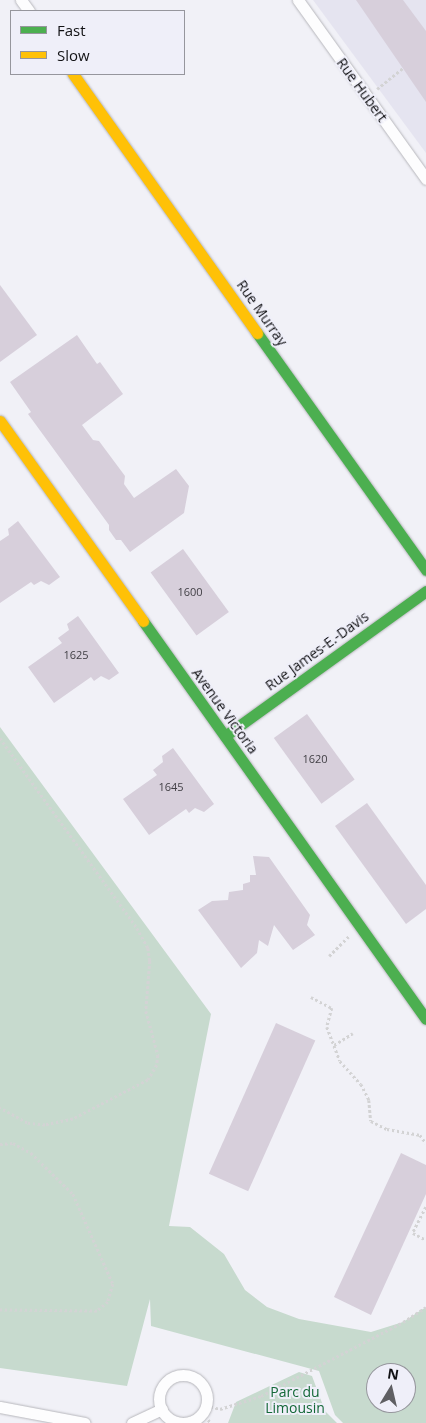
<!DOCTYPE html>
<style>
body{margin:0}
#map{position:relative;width:426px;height:1423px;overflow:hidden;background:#f1f1f7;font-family:"Open Sans",sans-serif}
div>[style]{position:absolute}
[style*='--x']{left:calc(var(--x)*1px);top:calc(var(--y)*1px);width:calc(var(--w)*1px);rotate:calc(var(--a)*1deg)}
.built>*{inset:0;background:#e5e4f0}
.green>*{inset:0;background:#c7dace}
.building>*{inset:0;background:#d7cfdb;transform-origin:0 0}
.path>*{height:2.5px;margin-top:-1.25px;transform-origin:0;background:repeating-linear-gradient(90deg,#d3d3d4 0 2.5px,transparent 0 5px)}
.roads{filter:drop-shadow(0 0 1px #b7b7bc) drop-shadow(0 0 1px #b7b7bc)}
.street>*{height:11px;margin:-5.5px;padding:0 5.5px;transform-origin:5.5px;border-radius:5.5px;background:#fdfdfe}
.street>.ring{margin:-5.5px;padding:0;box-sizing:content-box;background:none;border:11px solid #fdfdfe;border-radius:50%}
.fast>*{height:11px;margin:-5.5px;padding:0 5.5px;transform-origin:5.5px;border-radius:5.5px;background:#4caf50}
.slow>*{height:11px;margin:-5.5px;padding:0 5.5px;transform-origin:5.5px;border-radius:5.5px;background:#ffc107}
span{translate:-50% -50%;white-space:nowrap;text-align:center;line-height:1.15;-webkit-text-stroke:4px #efeff9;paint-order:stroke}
.number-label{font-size:11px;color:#424046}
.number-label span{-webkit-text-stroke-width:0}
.street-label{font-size:14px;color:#111114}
.park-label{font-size:14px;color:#136837}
.legend{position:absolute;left:10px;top:10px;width:175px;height:65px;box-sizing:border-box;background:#efeff9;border:1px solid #96969d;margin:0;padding:6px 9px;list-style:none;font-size:15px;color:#111114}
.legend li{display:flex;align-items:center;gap:10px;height:25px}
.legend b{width:25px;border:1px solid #96969d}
.north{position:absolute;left:366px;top:1363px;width:50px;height:50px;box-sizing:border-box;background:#efeff9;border:1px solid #96969d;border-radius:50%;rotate:9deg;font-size:14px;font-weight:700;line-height:20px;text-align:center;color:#111114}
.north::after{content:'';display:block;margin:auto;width:18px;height:22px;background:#5f5f63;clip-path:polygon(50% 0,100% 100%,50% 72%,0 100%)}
</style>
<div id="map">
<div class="built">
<i style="clip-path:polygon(313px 0,426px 0,426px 153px)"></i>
</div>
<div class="green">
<i style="clip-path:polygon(evenodd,0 727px,211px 1014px,169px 1226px,190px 1227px,224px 1254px,245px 1290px,267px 1307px,299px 1319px,371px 1332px,403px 1322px,426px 1307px,426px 1423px,343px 1423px,335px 1415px,319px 1371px,151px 1326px,150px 1299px,127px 1386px,0 1368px,0 727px,376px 1373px,406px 1373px,406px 1403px,376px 1403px,376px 1373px)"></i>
<i style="clip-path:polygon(299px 1372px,312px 1376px,325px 1411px,337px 1423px,228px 1423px,236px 1402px)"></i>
</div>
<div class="building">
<i style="clip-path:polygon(356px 0,403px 0,426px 31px,426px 102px)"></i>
<i style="clip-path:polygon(0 285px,37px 335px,0 362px)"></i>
<i style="clip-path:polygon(77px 335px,97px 364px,100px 362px,123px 394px,82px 425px,93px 440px,99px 441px,125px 476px,124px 484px,134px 498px,176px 469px,189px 486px,184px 513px,130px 552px,121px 540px,116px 540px,109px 530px,109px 525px,28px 414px,31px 412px,10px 382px)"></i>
<i style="clip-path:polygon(18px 521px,60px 577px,49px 585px,41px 581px,34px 585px,31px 582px,0 603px,0 541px,9px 535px,8px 529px)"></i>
<i style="left:183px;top:549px;width:78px;height:40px;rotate:54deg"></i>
<i style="clip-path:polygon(78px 616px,119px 673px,109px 680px,101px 676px,94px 681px,91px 677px,54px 703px,28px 667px,62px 643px,58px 638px,69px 630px,67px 624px)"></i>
<i style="left:307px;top:714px;width:81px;height:41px;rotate:54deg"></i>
<i style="clip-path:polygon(173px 748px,214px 804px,204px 812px,195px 808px,189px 813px,186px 809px,149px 835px,123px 799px,157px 775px,153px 770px,163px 762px,162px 756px)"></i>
<i style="clip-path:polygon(367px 803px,426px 885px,426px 909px,406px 924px,335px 826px)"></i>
<i style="clip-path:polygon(253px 856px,269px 857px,310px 915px,307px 925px,315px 935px,293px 950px,274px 925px,268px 946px,259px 940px,257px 953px,241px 968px,198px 910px,212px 901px,228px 900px,229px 892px,243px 890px,243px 884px,250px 882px,250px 875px,256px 875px)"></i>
<i style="left:276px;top:1023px;width:43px;height:165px;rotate:24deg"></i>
<i style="clip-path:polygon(401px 1153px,426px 1165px,426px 1194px,371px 1315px,334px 1297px)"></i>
</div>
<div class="path">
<i style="--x:377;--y:89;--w:33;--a:-39"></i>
<i style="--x:0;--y:738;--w:234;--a:54.2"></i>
<i style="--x:137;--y:928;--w:23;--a:61"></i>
<i style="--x:148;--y:948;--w:13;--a:81"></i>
<i style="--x:150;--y:961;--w:50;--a:94.6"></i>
<i style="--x:146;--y:1011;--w:46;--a:74.7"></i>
<i style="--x:158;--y:1055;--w:10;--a:96"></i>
<i style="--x:157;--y:1065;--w:17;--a:121"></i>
<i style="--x:148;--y:1080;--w:85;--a:152.5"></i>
<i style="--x:73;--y:1119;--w:29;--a:168"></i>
<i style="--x:45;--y:1125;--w:18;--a:-174"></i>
<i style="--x:27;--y:1123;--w:31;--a:-151"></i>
<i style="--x:329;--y:956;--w:28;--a:-45"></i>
<i style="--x:311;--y:997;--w:24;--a:28"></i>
<i style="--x:332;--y:1008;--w:20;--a:105"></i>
<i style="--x:327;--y:1027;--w:36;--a:69"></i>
<i style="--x:340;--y:1061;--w:31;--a:48"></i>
<i style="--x:361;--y:1084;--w:18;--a:63"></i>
<i style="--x:369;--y:1100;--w:21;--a:85"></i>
<i style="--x:371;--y:1121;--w:18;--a:27"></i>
<i style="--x:387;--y:1129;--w:34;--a:10"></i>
<i style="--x:420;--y:1135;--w:10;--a:53"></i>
<i style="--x:334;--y:1045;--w:22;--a:-32"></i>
<i style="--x:0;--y:1144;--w:13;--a:-4"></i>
<i style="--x:13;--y:1143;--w:21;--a:29"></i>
<i style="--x:31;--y:1153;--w:59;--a:44.3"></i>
<i style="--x:73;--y:1194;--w:98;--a:66"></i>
<i style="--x:113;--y:1284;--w:19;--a:106"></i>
<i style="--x:108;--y:1302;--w:14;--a:141"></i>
<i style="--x:97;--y:1311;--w:97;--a:-179.4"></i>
<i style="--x:426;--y:1207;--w:29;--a:117"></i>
<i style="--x:413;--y:1233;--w:15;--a:28"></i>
<i style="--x:206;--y:1405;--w:15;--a:16"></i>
<i style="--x:220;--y:1409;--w:43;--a:-17.6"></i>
<i style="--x:261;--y:1396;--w:160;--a:-27.5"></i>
<i style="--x:403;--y:1322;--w:27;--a:-33"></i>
<i style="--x:202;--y:1412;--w:14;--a:51"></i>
</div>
<div class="roads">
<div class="street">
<i style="--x:21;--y:0;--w:14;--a:54"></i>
<i style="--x:298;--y:0;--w:220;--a:54.4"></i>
<i class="ring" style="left:159px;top:1375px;width:37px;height:37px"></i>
<i style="--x:0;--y:1407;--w:86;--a:10.7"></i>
<i style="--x:132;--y:1423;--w:33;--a:-25"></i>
</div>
<div class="fast">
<i style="--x:257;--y:333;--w:291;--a:54.5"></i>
<i style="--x:143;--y:621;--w:488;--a:54.6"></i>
<i style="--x:225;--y:736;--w:248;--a:-35.8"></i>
</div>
<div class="slow">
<i style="--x:73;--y:74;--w:318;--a:54.6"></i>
<i style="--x:0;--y:421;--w:246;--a:54.4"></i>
</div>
</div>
<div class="number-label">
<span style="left:190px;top:592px">1600</span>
<span style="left:76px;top:655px">1625</span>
<span style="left:315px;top:759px">1620</span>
<span style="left:171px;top:787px">1645</span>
</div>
<div class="street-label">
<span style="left:362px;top:90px;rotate:54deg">Rue Hubert</span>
<span style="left:262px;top:313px;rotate:55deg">Rue Murray</span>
<span style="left:317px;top:651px;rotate:-36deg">Rue James-E.-Davis</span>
<span style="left:225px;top:711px;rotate:54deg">Avenue Victoria</span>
</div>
<div class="park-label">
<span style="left:295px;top:1400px">Parc du<br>Limousin</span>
</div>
<ul class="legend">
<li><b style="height:6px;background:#4caf50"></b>Fast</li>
<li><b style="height:6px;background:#ffc107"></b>Slow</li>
</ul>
<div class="north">N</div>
</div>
